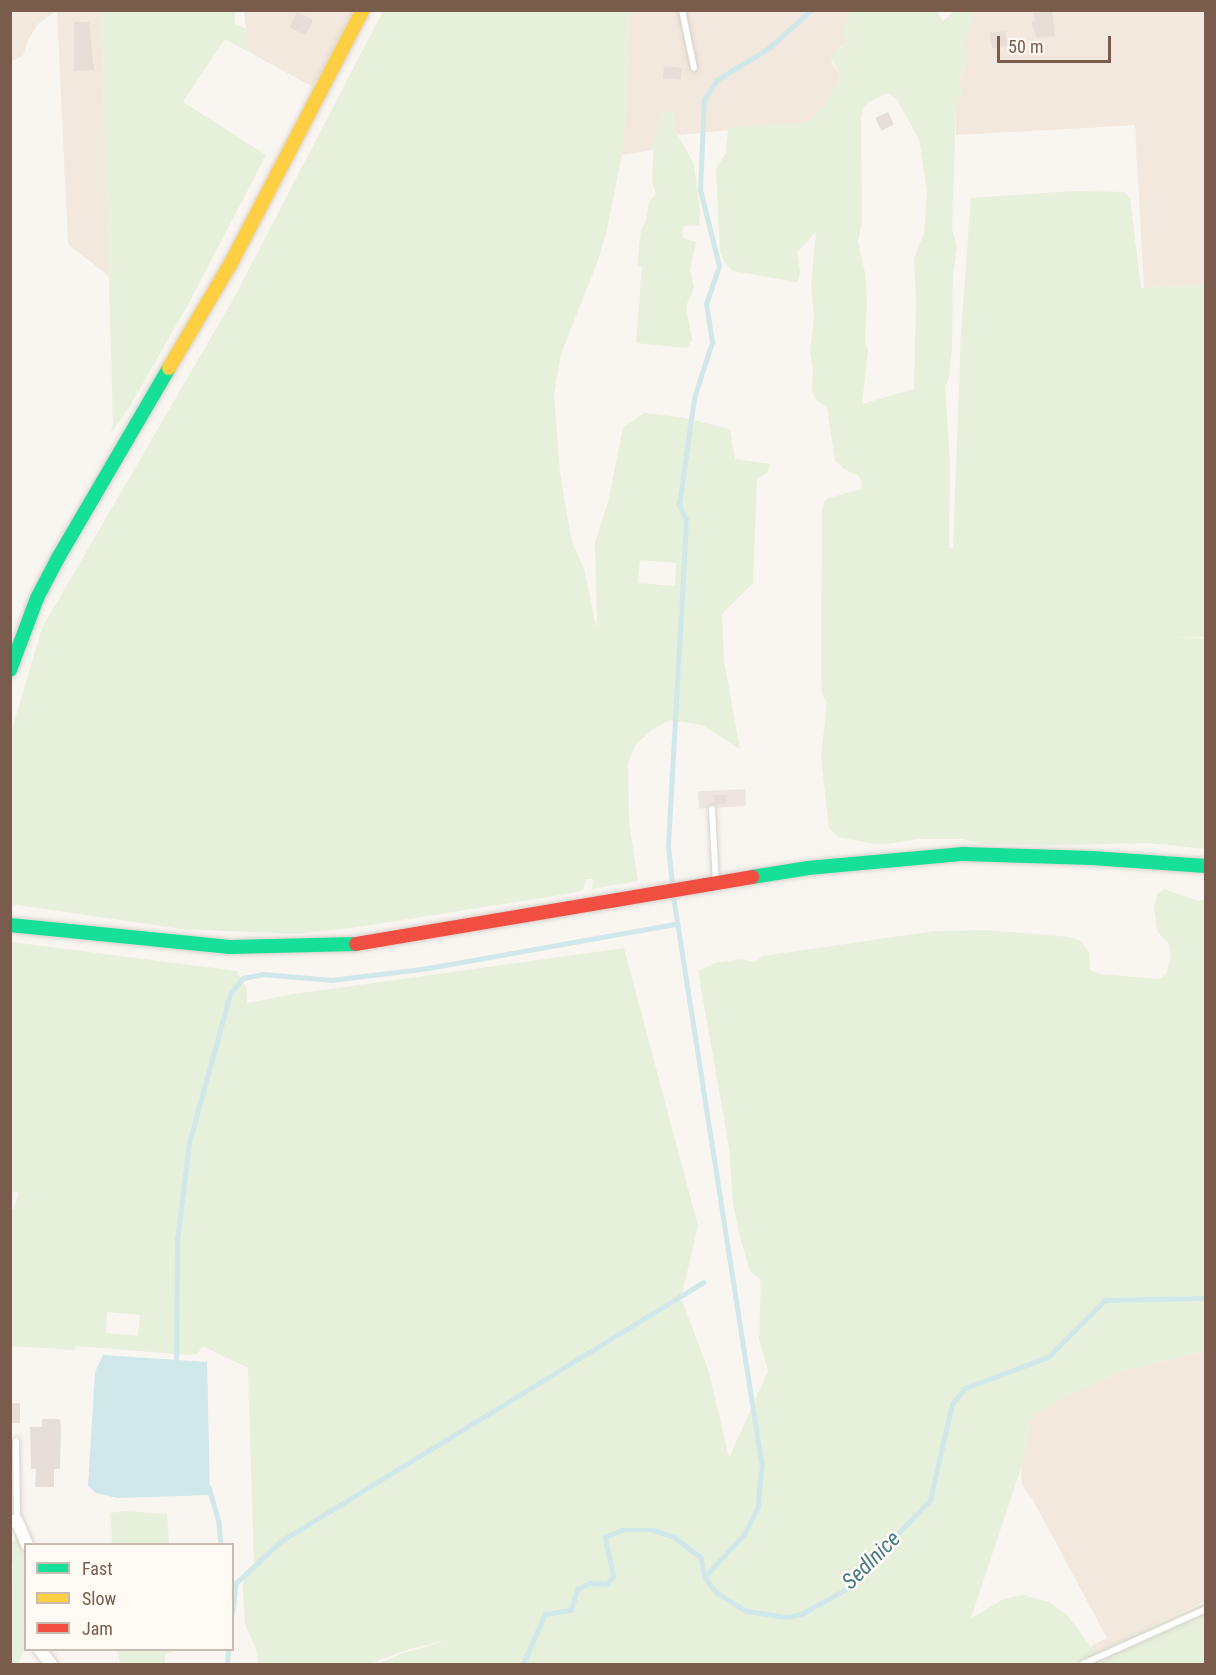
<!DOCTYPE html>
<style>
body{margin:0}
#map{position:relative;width:1216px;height:1675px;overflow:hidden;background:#f9f5f0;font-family:"Roboto Condensed",sans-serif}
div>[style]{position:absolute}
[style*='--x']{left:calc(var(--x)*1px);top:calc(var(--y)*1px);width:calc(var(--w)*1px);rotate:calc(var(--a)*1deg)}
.residential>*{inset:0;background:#f2e8de}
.industrial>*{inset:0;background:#ede5e0;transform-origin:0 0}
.green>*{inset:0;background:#e7f0db}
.water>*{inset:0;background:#d0e8ea}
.stream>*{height:4.5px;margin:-2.25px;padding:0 2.25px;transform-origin:2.25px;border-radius:2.25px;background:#d0e8ea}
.building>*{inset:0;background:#e6ded7;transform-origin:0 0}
.roads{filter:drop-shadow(0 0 2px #d7d1cb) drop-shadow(0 0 2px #d7d1cb)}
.lane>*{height:6px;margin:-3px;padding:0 3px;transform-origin:3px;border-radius:3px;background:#fefefd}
.street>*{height:12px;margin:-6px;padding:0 6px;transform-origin:6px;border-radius:6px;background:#fefefd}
.fast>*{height:14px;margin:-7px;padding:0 7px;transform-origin:7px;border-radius:7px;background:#16e098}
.slow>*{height:14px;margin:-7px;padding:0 7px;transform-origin:7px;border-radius:7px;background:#ffcf43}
.jam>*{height:14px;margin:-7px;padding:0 7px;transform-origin:7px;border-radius:7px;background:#f24e42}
span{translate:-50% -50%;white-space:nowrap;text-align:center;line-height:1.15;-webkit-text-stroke:5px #fffaf3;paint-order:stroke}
.water-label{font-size:22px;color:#437c86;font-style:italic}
.frame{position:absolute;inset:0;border:12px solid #7a5c4d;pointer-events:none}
.legend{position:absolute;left:24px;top:1543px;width:210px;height:108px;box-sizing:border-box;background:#fffaf3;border:2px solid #cabbb1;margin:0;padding:8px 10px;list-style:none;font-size:18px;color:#7a5c4d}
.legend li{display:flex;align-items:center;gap:12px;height:30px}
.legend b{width:30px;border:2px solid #cabbb1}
.scale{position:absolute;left:997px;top:36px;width:114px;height:27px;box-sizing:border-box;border:3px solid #7a5c4d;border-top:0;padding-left:8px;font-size:18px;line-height:21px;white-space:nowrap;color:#7a5c4d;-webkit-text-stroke:4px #fffaf3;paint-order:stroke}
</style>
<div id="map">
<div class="residential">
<i style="clip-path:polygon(11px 10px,56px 11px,38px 24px,28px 40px,23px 56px,11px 61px)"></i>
<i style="clip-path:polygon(57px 11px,101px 11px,109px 276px,70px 246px,68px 242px)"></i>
<i style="clip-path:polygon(244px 11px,353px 11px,313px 87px,249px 52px)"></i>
<i style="clip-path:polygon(629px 11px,852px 11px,845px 37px,849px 43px,838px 48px,831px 61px,840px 75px,838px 81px,825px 104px,809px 122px,678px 135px,673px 127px,674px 110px,661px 113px,653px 150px,622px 155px,626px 109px)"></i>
<i style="clip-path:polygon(968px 11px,1205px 11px,1205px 285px,1144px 288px,1135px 125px,956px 135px,956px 106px,962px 92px,958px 81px,965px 67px,968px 52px,963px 42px,973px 15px)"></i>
<i style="clip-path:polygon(1205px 1351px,1205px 1601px,1095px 1653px,1091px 1646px,1107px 1638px,1033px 1500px,1022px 1485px,1021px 1468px,1031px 1420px,1039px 1412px,1066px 1396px,1122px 1371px)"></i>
</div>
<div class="industrial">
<i style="left:745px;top:789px;width:17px;height:47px;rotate:87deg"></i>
</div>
<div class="green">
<i style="clip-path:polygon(101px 11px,235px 11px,235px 24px,247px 29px,249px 52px,225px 39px,183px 102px,266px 155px,190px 301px,129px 408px,111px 433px,113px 423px)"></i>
<i style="clip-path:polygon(evenodd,383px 11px,629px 11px,626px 109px,622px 155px,606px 234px,597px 263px,561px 354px,554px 394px,560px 473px,572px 543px,584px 568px,597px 630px,595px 542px,608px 502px,623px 427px,644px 413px,680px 417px,730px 429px,735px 459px,770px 464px,768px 472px,757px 480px,753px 583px,722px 614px,724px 661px,740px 749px,702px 725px,670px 720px,653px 729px,636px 744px,628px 763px,629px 823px,638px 881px,592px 889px,593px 879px,586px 879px,583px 890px,567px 894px,358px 927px,297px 934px,181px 929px,11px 904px,11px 733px,42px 628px,234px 298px,383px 11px,640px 560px,676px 563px,675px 586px,638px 583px,640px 560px)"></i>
<i style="clip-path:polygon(evenodd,850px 11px,937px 11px,943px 21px,955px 11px,968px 11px,974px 15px,963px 42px,968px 52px,965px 67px,958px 80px,962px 92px,956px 106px,952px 229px,957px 246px,953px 275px,952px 347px,949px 378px,945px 387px,950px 461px,949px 547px,953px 549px,961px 333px,971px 198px,1074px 191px,1124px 192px,1130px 199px,1141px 288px,1205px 285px,1205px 637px,1168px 638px,1205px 638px,1205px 849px,1148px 843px,1051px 845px,985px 844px,961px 839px,919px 839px,886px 844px,869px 843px,838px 837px,829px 828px,821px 758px,827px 702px,822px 694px,821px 672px,822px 510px,824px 502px,829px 498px,861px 489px,862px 482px,859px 476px,844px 469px,835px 460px,827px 408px,815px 398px,812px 391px,813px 370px,810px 352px,814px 316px,811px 287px,816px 232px,797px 252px,800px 271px,798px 282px,733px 271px,726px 265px,720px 252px,716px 169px,726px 153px,728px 128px,809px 122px,825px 104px,838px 81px,840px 75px,831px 58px,833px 52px,849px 43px,843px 33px,850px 11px,888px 93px,896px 98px,919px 139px,927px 192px,924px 234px,914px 258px,916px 303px,914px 389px,862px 404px,868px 351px,865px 341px,867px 299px,865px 273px,858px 241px,862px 222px,861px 118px,864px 107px,869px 102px,888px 93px)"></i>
<i style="clip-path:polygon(674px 110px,673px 127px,694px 164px,700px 213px,699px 225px,684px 226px,682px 232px,683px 238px,696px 242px,690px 270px,694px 288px,686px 306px,692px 340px,687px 348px,636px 343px,642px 267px,637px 267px,641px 230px,646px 221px,649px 202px,656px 194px,652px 182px,654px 141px,661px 113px)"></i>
<i style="clip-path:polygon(evenodd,1164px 889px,1198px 901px,1205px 899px,1205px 1351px,1122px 1371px,1066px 1396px,1039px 1412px,1031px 1420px,1021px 1468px,971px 1618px,1004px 1599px,1023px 1595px,1049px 1602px,1067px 1615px,1095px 1652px,1205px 1603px,1205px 1664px,378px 1664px,403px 1653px,456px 1638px,410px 1649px,369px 1664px,258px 1664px,256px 1648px,245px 1625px,243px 1590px,244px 1572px,254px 1567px,248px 1368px,203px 1346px,197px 1354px,188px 1355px,77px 1346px,74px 1350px,11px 1346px,10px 1209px,14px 1209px,18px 1193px,11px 1191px,11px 942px,237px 971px,247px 989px,247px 1003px,294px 994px,624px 948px,698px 1226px,681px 1298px,709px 1372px,729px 1458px,768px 1371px,759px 1339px,761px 1280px,750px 1271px,739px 1234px,733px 1203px,729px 1147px,698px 971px,715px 963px,741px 959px,755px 962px,763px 956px,935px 931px,987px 930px,1069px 937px,1081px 941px,1089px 952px,1090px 970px,1100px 974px,1159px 979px,1166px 974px,1171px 956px,1169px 944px,1157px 931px,1154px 906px,1157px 894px,1164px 889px,107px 1312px,140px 1315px,138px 1336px,106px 1333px,107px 1312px)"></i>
<i style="clip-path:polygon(124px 1511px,167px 1514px,169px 1544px,112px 1544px,110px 1513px)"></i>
<i style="clip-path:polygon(21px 1539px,25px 1553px,25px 1648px,18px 1664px,11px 1664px,13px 1563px,11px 1562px,10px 1540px,13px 1542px)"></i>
<i style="clip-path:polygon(117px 1650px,174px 1650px,174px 1652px,165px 1654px,165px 1664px,120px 1664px)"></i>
</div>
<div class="water">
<i style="clip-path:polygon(103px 1355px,207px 1362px,210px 1495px,117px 1498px,96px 1493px,88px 1486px,95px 1372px)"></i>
</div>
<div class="stream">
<i style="--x:672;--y:884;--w:39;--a:-96"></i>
<i style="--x:668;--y:845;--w:325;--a:-86.8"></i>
<i style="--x:686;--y:520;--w:17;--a:-115"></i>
<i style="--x:679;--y:505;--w:108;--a:-82"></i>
<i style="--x:694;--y:398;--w:59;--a:-72.2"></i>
<i style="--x:712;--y:342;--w:38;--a:-99"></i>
<i style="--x:706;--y:304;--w:40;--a:-71.1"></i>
<i style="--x:719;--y:266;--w:78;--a:-104"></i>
<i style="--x:700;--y:190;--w:90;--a:-87.5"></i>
<i style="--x:704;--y:100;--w:24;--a:-57"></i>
<i style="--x:717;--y:80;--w:61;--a:-31.6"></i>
<i style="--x:769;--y:48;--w:57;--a:-42.1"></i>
<i style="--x:673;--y:893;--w:579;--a:81.16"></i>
<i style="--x:762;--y:1465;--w:43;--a:95.3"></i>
<i style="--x:758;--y:1508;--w:29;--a:117"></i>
<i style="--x:745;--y:1534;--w:59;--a:132.9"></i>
<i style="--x:176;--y:1366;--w:125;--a:-89.5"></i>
<i style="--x:177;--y:1241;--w:99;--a:-83"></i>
<i style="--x:189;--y:1143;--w:155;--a:-74.6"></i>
<i style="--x:230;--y:994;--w:21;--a:-51"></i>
<i style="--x:243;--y:978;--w:20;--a:-11"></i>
<i style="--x:263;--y:974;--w:69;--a:5"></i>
<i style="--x:332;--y:980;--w:97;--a:-7.1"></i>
<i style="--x:428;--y:968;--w:252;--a:-10.1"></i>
<i style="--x:209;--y:1487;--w:37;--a:74"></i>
<i style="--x:219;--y:1523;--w:21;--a:85"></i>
<i style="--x:232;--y:1614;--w:31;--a:-83"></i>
<i style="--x:236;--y:1583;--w:62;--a:-43"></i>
<i style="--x:281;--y:1541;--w:495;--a:-31.5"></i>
<i style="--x:227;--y:1664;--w:14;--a:-86"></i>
<i style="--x:523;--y:1664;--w:55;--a:-66.3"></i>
<i style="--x:545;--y:1614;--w:26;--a:-9"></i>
<i style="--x:571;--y:1610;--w:22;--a:-74"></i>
<i style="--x:577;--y:1589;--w:14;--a:-25"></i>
<i style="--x:590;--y:1583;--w:17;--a:3"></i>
<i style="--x:607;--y:1584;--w:10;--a:-53"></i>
<i style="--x:613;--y:1576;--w:40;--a:-102"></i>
<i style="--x:605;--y:1537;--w:18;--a:-22"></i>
<i style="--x:622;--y:1530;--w:31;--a:0"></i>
<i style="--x:653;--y:1530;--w:22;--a:18"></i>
<i style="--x:674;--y:1537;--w:34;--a:37"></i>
<i style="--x:701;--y:1557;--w:20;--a:79"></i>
<i style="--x:705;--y:1577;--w:19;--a:54"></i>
<i style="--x:716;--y:1592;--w:36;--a:32"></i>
<i style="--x:747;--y:1611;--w:40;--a:8.5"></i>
<i style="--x:787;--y:1617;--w:14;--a:-12"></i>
<i style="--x:801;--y:1614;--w:48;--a:-28.7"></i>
<i style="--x:843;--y:1591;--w:126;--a:-46.3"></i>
<i style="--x:930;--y:1500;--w:98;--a:-77.1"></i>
<i style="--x:952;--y:1404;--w:21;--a:-51"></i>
<i style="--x:965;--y:1388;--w:89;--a:-20.5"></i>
<i style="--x:1048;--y:1357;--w:81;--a:-45"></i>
<i style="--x:1105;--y:1300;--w:101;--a:-1.1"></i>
</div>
<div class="building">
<i style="clip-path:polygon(1052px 11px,1055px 36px,1037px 38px,1031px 22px,1035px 22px,1033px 13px)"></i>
<i style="left:297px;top:12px;width:18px;height:17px;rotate:27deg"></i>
<i style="clip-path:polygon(74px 22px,89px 22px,94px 70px,74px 71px)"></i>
<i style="left:1005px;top:31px;width:15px;height:15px;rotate:82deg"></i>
<i style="left:664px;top:66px;width:18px;height:12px;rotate:6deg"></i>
<i style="left:888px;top:112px;width:14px;height:14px;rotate:65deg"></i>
<i style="left:726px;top:795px;width:9px;height:12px;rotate:90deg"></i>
<i style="left:10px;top:1403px;width:10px;height:20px"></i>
<i style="clip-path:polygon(42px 1419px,60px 1419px,61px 1427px,60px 1469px,54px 1469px,54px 1487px,35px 1487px,36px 1469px,31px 1469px,30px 1427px,42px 1427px)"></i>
</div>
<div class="roads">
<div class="lane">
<i style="--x:682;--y:10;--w:59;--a:78.3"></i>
<i style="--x:712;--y:809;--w:73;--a:86.9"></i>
<i style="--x:16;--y:1441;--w:80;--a:89.3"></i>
<i style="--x:1083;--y:1664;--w:135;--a:-24.1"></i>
</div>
<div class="street">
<i style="--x:10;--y:1521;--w:7;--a:0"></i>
<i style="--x:17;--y:1521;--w:25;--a:67"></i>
<i style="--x:40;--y:1650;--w:18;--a:52"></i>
</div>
<div class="fast">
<i style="--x:10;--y:670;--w:77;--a:-69.4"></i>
<i style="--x:37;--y:598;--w:45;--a:-62.3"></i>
<i style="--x:58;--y:558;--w:220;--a:-59.7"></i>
<i style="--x:752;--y:877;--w:57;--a:-9.1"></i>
<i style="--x:808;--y:868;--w:156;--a:-5.2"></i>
<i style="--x:963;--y:854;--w:129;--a:1.8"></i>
<i style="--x:1092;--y:858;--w:114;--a:4"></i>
<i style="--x:10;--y:925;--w:221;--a:5.7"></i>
<i style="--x:230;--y:947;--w:126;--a:-1.4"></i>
</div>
<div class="slow">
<i style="--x:169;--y:368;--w:120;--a:-59.4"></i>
<i style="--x:230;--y:265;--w:288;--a:-62.5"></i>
</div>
<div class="jam">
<i style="--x:356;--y:944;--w:402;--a:-9.6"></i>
</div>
</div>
<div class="water-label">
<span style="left:871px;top:1560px;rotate:-45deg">Sedlnice</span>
</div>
<div class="frame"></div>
<ul class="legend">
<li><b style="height:8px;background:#16e098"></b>Fast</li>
<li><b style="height:8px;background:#ffcf43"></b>Slow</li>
<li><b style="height:8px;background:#f24e42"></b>Jam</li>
</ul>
<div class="scale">50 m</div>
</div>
